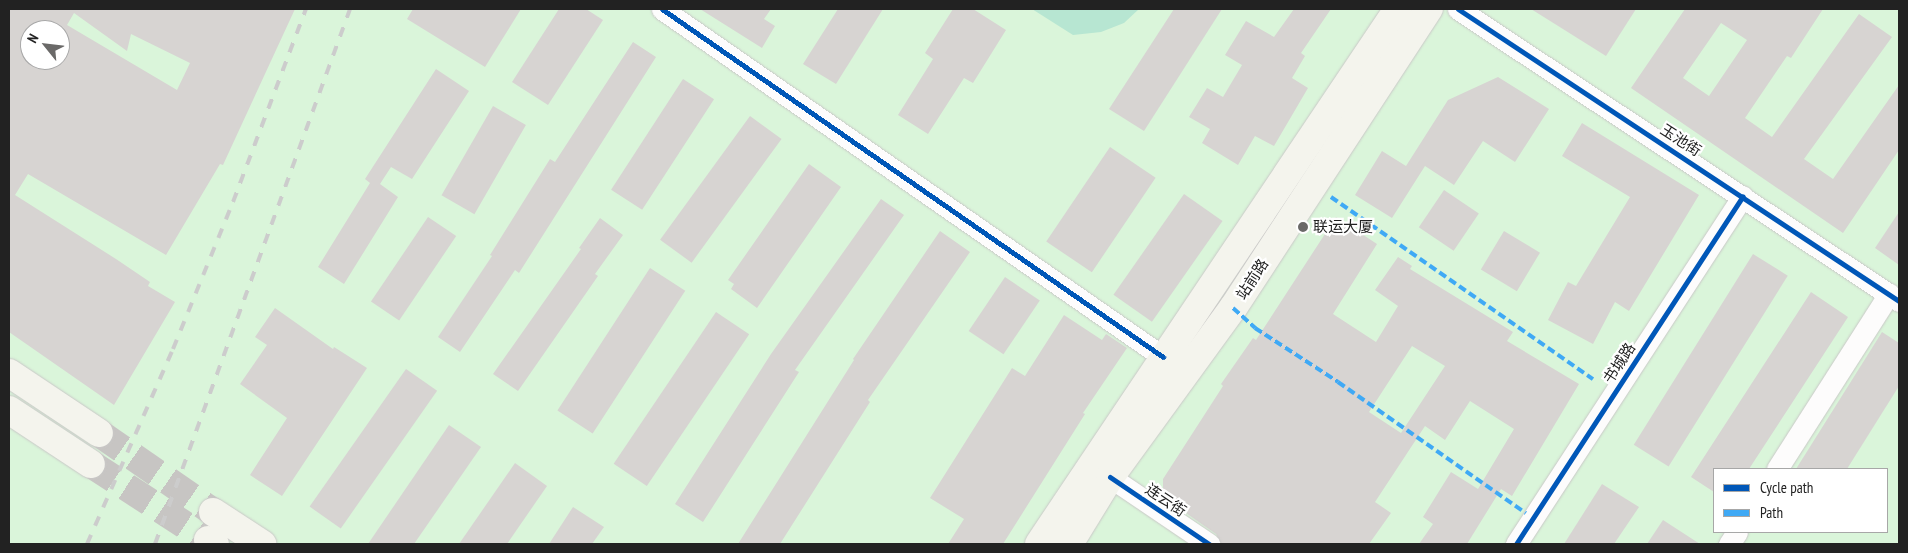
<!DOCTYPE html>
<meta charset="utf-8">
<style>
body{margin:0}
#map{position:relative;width:1908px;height:553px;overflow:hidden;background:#f0eeeb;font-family:"PT Sans Narrow","Noto Sans SC",sans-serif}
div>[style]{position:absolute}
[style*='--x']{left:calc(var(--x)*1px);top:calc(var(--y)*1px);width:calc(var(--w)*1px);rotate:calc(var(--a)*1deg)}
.park>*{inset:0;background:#daf5da}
.pitch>*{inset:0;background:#b7e6d2}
.building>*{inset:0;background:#d7d4d2;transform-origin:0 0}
.secondary-tunnel>*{height:28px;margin-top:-14px;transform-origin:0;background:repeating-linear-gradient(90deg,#c7c5c3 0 28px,transparent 0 42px)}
.roads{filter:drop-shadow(0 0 1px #c9c8c7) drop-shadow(0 0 1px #c9c8c7)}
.minor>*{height:21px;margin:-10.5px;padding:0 10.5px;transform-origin:10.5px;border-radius:10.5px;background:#fdfcfc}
.secondary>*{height:28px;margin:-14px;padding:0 14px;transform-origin:14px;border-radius:14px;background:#f4f4ed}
.rail>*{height:4px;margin-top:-2px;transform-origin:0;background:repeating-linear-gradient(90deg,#ccc 0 10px,transparent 0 20px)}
.quiet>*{height:4px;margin-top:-2px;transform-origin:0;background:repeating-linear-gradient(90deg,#3fa9f5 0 8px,transparent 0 12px)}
.cycleway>*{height:5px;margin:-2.5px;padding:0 2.5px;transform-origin:2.5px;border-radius:2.5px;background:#0057b8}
.dots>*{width:14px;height:14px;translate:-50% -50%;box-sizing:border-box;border:2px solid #fff;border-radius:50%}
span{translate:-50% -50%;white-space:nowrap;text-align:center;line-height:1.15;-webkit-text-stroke:4.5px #fff;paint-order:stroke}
.street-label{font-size:15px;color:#222}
.poi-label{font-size:15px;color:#222}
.left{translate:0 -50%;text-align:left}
.frame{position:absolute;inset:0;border:10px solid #222;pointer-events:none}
.legend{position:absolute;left:1713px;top:468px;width:175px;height:65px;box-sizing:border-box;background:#fff;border:1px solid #a7a7a7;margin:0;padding:6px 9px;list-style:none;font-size:15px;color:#222}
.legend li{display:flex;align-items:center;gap:10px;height:25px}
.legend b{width:25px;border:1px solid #a7a7a7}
.north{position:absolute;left:20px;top:20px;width:50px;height:50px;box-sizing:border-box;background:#fff;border:1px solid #a7a7a7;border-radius:50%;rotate:299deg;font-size:14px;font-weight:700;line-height:20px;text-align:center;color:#222}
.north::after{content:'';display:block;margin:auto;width:18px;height:22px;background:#6a6968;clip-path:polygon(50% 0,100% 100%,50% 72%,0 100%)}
</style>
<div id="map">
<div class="park">
<i style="clip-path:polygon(evenodd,9px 9px,1899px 9px,1899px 544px,9px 544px,9px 9px,30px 30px,60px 30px,60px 60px,30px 60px,30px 30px,9px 9px,1714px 469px,1887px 469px,1887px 532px,1714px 532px,1714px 469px)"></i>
</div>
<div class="pitch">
<i style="clip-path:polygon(1032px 9px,1139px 9px,1124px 23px,1101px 32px,1073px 35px)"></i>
</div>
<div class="building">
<i style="clip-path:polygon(evenodd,9px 9px,295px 9px,223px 165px,220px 164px,166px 255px,28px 174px,15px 195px,116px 259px,150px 282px,148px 286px,175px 302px,114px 405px,9px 332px,9px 9px,74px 13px,127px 51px,131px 34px,190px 63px,177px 90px,67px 25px,74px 13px,9px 9px,30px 30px,60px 30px,60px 60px,30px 60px,30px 30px)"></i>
<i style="clip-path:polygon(413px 9px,521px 9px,485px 67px,407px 19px)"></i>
<i style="clip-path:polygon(559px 9px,586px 9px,603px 20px,548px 105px,512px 82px)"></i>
<i style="clip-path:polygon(700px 9px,771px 9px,764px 19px,775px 26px,762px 48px)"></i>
<i style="clip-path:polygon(838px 9px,883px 9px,836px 84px,803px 64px)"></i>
<i style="clip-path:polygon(953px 9px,973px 9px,1006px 30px,973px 83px,964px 78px,928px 134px,898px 115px,933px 59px,925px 53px)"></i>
<i style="clip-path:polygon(1174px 9px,1222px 9px,1144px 131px,1109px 109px)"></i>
<i style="clip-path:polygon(1294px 9px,1331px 9px,1301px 53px,1305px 56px,1292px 78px,1308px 88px,1274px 146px,1255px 136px,1238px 165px,1202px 143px,1210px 129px,1189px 117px,1207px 88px,1223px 97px,1242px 65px,1225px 55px,1246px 21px,1274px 37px)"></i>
<i style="clip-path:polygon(1531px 9px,1636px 9px,1606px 56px)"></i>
<i style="clip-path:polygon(evenodd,1685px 9px,1823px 9px,1791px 58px,1787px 56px,1745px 118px,1772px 137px,1859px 14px,1892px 37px,1804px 159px,1833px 179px,1899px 85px,1899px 150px,1843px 233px,1631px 88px,1685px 9px,1721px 23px,1747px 40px,1709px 96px,1683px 78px,1721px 23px)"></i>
<i style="clip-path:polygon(633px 42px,656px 57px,519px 273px,515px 270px,460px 352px,438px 337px,492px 256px,490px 255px,550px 159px,555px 162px)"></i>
<i style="clip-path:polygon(436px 69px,469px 91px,412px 179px,391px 167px,380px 184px,398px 197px,344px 284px,318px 267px,370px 183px,365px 179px)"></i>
<i style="clip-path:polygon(1498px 77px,1549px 109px,1515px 162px,1483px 141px,1454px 185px,1425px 166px,1392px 218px,1355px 195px,1382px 151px,1406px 166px,1448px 100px)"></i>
<i style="left:683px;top:79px;width:37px;height:132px;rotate:33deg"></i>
<i style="left:493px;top:106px;width:38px;height:103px;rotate:30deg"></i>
<i style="left:750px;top:116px;width:39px;height:153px;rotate:36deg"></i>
<i style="clip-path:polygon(1582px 123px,1699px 195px,1629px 311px,1615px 302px,1593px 344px,1548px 320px,1568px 282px,1576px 286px,1630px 197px,1562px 156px)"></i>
<i style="left:1110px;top:147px;width:55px;height:114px;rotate:34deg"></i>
<i style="clip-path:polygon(809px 164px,841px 187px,757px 308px,731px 289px,734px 284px,728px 280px)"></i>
<i style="left:1444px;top:190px;width:42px;height:45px;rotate:34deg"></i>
<i style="left:1184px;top:194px;width:47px;height:123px;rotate:35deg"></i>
<i style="clip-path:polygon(881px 199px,904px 215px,795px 370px,799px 372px,703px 522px,675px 504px,771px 354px)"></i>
<i style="clip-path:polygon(1899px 212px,1899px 265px,1875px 248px)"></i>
<i style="left:428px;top:217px;width:34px;height:102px;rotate:34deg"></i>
<i style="clip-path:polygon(evenodd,1336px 217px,1377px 244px,1333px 314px,1376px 342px,1398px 306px,1375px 290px,1398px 257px,1412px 266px,1410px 269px,1513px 332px,1507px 341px,1579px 384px,1512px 496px,1501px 489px,1467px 544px,1419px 544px,1433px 524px,1423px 517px,1451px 472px,1478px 489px,1514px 429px,1470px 401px,1445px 440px,1425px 426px,1375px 502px,1391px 513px,1369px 544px,1221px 544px,1216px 534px,1163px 497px,1163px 479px,1223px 386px,1221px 384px,1253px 338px,1256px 340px,1336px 217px,1412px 346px,1445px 366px,1401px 433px,1369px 412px,1412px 346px)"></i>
<i style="clip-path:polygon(600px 218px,623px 235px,595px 274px,598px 276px,518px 391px,493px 374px,581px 249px,579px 248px)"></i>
<i style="clip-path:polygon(940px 231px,970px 252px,868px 400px,870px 402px,780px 544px,738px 544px,854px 360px,853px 359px)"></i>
<i style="left:1504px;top:231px;width:42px;height:45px;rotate:31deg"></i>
<i style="left:1753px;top:254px;width:41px;height:225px;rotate:32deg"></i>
<i style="left:650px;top:268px;width:42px;height:170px;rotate:33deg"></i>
<i style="left:1005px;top:277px;width:42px;height:65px;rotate:34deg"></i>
<i style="clip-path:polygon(1811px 292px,1848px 317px,1749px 469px,1714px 469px,1714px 492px,1691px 477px)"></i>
<i style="clip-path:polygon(275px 308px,333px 349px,334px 347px,367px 368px,282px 496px,250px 475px,287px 418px,240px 384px,267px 345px,255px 337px)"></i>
<i style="left:716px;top:312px;width:40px;height:183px;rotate:34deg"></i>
<i style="clip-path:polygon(1064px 315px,1102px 340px,1106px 334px,1127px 348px,1083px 413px,1085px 414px,1003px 544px,948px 544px,964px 519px,930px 498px,1012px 368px,1025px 376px)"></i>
<i style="clip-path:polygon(1882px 332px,1899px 343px,1899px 386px,1847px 469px,1796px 469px)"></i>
<i style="left:406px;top:369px;width:38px;height:168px;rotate:35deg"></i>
<i style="clip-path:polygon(449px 425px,481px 447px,414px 544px,368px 544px)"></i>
<i style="clip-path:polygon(515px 463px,547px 486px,507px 544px,459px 544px)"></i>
<i style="clip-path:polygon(1602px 484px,1639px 507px,1614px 544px,1564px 544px)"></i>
<i style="clip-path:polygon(573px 507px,604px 527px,592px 544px,549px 544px)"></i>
<i style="clip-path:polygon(1663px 520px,1700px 544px,1647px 544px)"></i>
</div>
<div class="secondary-tunnel">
<i style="--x:99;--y:433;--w:139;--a:34.7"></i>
<i style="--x:91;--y:464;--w:140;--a:33"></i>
</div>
<div class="roads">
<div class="minor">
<i style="--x:662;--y:9;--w:610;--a:34.78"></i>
<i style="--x:1458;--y:9;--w:529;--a:33.51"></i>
<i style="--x:1777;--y:469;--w:208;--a:-57.4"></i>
<i style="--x:1110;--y:477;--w:120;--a:34.1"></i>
<i style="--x:1516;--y:544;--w:415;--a:-56.9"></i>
<i style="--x:1729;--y:544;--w:14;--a:-56"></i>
</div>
<div class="secondary">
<i style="--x:9;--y:373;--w:108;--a:33.7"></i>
<i style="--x:9;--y:410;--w:98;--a:33.4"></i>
<i style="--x:213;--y:512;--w:59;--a:33.1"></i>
<i style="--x:208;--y:540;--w:8;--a:30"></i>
<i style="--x:1039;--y:544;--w:644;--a:-56.14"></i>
<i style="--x:1069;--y:544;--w:79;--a:-58.5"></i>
<i style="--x:1110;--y:477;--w:209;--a:-54"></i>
<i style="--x:1233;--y:308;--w:358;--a:-56.8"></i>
</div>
</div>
<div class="rail">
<i style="--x:87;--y:544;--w:213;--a:-66.2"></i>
<i style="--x:173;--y:349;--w:159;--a:-67.8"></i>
<i style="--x:233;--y:202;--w:206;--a:-69.3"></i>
<i style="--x:155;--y:544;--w:569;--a:-69.97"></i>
</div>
<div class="quiet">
<i style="--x:1331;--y:197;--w:319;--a:34.8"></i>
<i style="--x:1233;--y:308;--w:30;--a:42"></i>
<i style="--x:1255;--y:328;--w:99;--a:33"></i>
<i style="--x:1338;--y:382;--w:229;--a:34.9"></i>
</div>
<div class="cycleway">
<i style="--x:662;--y:9;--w:610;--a:34.78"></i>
<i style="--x:1458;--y:9;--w:529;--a:33.51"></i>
<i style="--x:1110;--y:477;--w:120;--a:34.1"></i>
<i style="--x:1516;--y:544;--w:415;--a:-56.9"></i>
</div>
<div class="dots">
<i style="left:1303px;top:227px;background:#6a6968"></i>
</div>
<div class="street-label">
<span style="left:1681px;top:140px;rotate:33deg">玉池街</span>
<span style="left:1252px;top:279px;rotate:-57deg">站前路</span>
<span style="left:1619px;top:363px;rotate:-57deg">书城路</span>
<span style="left:1166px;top:500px;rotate:34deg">连云街</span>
</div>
<div class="poi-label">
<span class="left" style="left:1313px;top:227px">联运大厦</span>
</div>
<div class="frame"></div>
<ul class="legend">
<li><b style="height:6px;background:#0057b8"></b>Cycle path</li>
<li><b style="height:6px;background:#3fa9f5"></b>Path</li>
</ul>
<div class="north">N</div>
</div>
